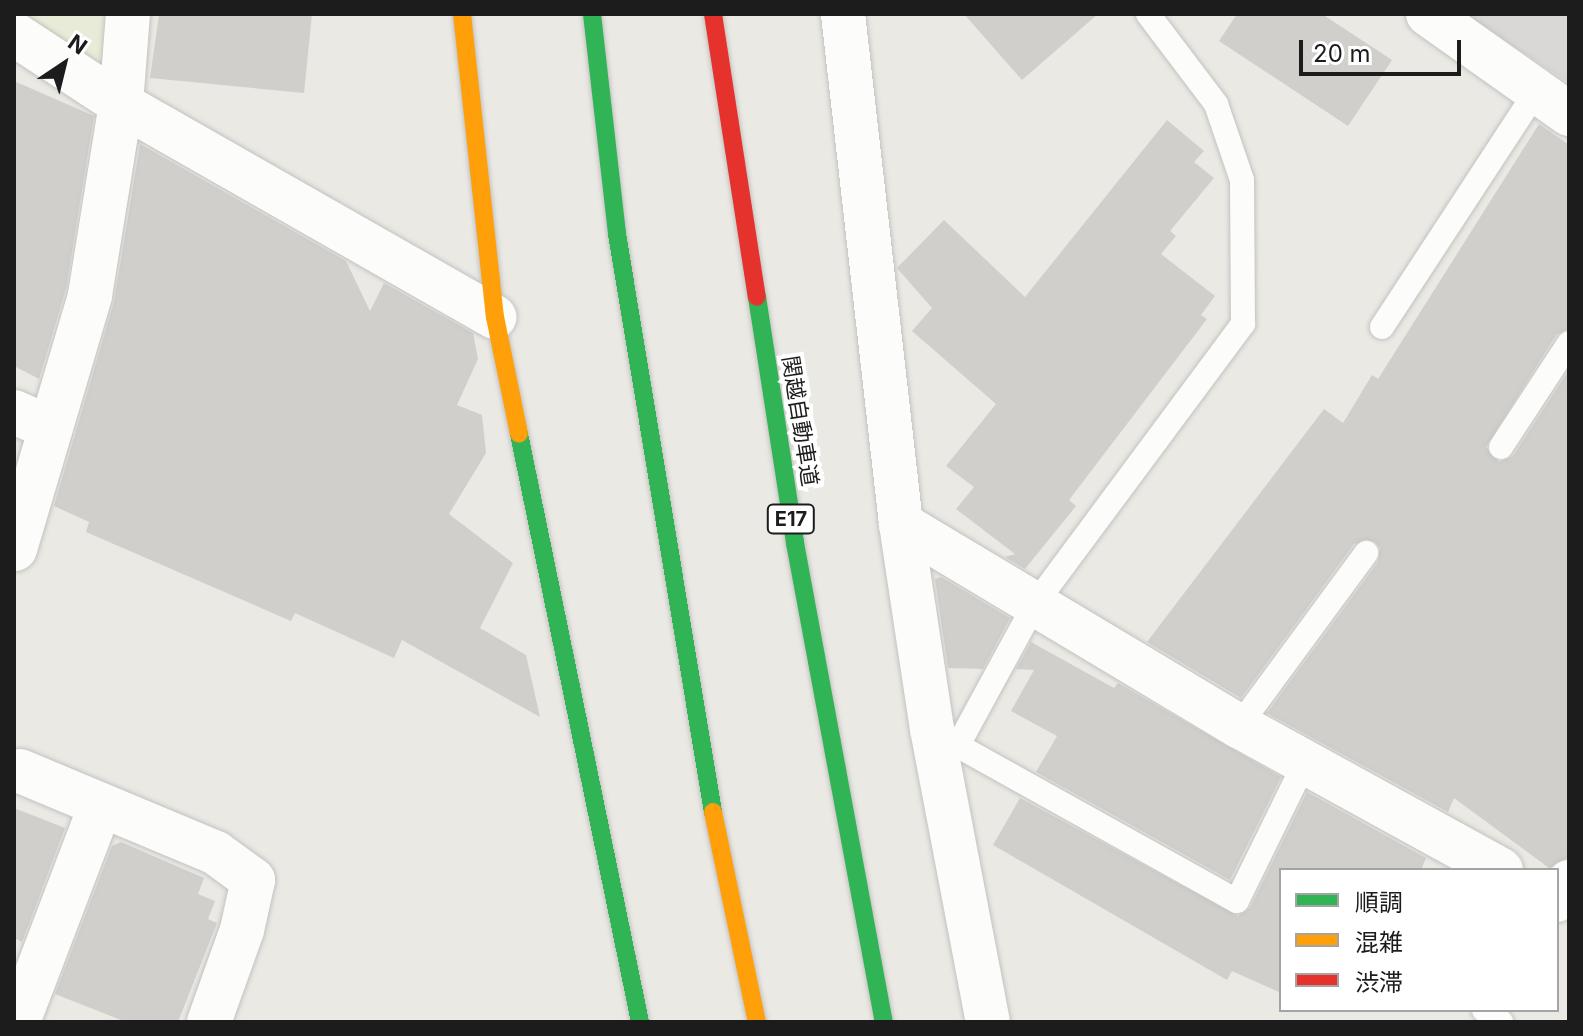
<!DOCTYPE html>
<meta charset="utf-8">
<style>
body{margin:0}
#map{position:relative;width:1583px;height:1036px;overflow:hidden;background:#eae9e4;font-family:Inter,"Noto Sans JP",sans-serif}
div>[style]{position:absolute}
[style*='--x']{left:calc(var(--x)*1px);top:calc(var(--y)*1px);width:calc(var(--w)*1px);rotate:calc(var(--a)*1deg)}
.residential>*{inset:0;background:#d9d8d6}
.farmland>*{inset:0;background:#e8ebd7}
.building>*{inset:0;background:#d1cfcb}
.roads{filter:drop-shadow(0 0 2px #c3c2c0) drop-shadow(0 0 2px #c3c2c0)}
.lane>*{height:24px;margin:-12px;padding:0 12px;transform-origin:12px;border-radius:12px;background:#fcfcfb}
.street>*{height:44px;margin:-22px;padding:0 22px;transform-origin:22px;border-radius:22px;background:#fcfcfb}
.fast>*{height:18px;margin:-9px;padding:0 9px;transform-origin:9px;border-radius:9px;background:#30b455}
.slow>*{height:18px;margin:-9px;padding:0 9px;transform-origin:9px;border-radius:9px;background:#ff9f0a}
.jam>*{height:18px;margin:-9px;padding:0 9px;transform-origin:9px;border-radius:9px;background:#e5322d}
span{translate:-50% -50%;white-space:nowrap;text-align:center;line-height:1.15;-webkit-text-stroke:8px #fff;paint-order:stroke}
.shield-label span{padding:2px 6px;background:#fff;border:2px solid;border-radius:6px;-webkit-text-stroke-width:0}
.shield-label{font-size:20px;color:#1c1c1c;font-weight:700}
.street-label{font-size:22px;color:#1c1c1c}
.frame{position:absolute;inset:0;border:16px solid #1c1c1c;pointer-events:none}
.legend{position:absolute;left:1279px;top:868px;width:280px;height:144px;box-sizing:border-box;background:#fff;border:2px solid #a4a4a4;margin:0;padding:10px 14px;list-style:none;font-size:24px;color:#1c1c1c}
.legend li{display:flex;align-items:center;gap:16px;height:40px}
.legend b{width:40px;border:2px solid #a4a4a4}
.north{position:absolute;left:24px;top:24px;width:80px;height:80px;-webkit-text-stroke:6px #fff;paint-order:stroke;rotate:35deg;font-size:22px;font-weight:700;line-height:32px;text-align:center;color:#1c1c1c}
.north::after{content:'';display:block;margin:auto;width:28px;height:36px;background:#1c1c1c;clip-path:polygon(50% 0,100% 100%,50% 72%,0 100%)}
.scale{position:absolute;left:1299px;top:40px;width:162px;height:36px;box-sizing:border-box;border:4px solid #1c1c1c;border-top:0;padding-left:10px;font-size:24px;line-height:28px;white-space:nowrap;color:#1c1c1c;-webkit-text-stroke:6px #fff;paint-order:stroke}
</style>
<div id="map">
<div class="residential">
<i style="clip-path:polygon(1465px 14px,1569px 14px,1569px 83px)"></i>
</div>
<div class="farmland">
<i style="clip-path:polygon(19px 14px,109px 14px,105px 65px)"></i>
</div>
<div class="building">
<i style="clip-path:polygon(159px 14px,312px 14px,304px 93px,150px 78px)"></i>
<i style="clip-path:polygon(964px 14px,1098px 14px,1022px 80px)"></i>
<i style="clip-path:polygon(1237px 14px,1322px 14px,1392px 60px,1348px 126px,1219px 41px)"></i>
<i style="clip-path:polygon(14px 81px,94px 116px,66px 289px,39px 379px,14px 366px)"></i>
<i style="clip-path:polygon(1167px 120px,1204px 151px,1194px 162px,1214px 178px,1170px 231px,1176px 236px,1161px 254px,1215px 296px,1201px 315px,1207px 319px,1069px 500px,1076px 506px,1025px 569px,1005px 557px,1015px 554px,956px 509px,974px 487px,946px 466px,996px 404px,912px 331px,932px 308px,897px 268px,944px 220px,1025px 297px)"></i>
<i style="clip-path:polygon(1539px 124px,1569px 145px,1569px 328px,1556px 335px,1486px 447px,1499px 462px,1513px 456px,1569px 370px,1569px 857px,1549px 868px,1454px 798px,1448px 812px,1267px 713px,1378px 562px,1380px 548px,1374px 541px,1354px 544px,1241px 698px,1147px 642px,1324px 409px,1343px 423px,1372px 375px,1378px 379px)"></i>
<i style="clip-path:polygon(140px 144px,346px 261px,370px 311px,384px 283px,473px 333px,478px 359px,457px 405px,482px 415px,486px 453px,449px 514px,513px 563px,480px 628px,526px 655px,540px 717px,402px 640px,394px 658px,295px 613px,291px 621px,86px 532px,89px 522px,54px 506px,114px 302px)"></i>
<i style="clip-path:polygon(941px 577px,1010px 618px,983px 669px,948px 668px,935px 579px)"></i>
<i style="clip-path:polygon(1031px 642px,1114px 688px,1118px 683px,1281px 777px,1230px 880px,1036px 772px,1057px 736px,1011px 711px,1034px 670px,1016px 669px)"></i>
<i style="clip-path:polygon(1307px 792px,1426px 858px,1421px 870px,1281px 870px,1281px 993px,1232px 971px,1227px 980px,993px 845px,1020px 798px,1238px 916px,1250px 908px)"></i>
<i style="clip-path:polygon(14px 808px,65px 828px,22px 942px,14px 938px)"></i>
<i style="clip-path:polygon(121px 842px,204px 878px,198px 894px,215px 901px,208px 919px,217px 923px,178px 1022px,126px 1022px,55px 994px,112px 846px)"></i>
</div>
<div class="roads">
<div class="lane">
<i style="--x:1382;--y:327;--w:281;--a:-56.8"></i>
<i style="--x:1501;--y:447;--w:124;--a:-56.8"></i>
<i style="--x:1239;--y:726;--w:215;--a:-53.7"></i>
<i style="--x:944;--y:738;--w:335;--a:29.1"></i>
<i style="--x:1237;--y:901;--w:155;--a:-63.9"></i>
<i style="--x:957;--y:747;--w:163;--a:-61.4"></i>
<i style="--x:1035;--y:604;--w:349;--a:-53.4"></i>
<i style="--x:1243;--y:324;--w:144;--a:-90.4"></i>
<i style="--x:1242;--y:180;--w:80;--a:-108.9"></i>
<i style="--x:1216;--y:104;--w:113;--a:-127.1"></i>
<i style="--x:1484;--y:1010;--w:21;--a:35"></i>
</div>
<div class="street">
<i style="--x:843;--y:14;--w:513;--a:83.51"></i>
<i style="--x:901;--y:524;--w:207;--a:81.4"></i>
<i style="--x:932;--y:729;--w:298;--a:79.2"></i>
<i style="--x:1428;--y:14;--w:173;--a:35.3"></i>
<i style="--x:14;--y:34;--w:128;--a:33.2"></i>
<i style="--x:121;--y:104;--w:430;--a:29.7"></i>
<i style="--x:14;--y:412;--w:40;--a:23.4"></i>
<i style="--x:901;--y:524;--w:394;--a:30.9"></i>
<i style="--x:1239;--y:726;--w:299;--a:28.8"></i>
<i style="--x:15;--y:549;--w:265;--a:-73.5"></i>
<i style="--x:90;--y:295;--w:193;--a:-80.8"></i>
<i style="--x:121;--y:104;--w:90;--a:-85.6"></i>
<i style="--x:20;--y:771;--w:212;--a:22.7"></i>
<i style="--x:216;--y:853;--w:46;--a:36.1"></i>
<i style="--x:253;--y:880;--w:51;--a:102.4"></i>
<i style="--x:242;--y:930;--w:98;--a:109.7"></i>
<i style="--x:1557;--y:900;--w:22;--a:-56"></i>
<i style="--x:18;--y:1022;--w:232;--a:-69.1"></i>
</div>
<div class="fast">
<i style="--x:592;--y:14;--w:221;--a:83.5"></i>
<i style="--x:617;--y:234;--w:586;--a:80.57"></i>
<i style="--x:757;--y:297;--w:249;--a:81.2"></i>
<i style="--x:795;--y:543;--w:487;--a:79.5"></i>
<i style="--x:519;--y:434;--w:600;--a:78.37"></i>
</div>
<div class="slow">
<i style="--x:462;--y:14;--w:305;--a:83.8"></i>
<i style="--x:495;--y:317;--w:119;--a:78.4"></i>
<i style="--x:713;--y:812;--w:215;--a:78.2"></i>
</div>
<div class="jam">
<i style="--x:713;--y:14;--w:286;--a:81.2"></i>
</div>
</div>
<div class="shield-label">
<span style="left:791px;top:519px">E17</span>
</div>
<div class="street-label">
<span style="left:800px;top:421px;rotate:81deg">関越自動車道</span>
</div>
<div class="frame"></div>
<ul class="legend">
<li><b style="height:10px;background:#30b455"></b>順調</li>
<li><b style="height:10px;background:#ff9f0a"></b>混雑</li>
<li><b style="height:10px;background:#e5322d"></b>渋滞</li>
</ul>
<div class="north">N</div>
<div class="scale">20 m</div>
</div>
